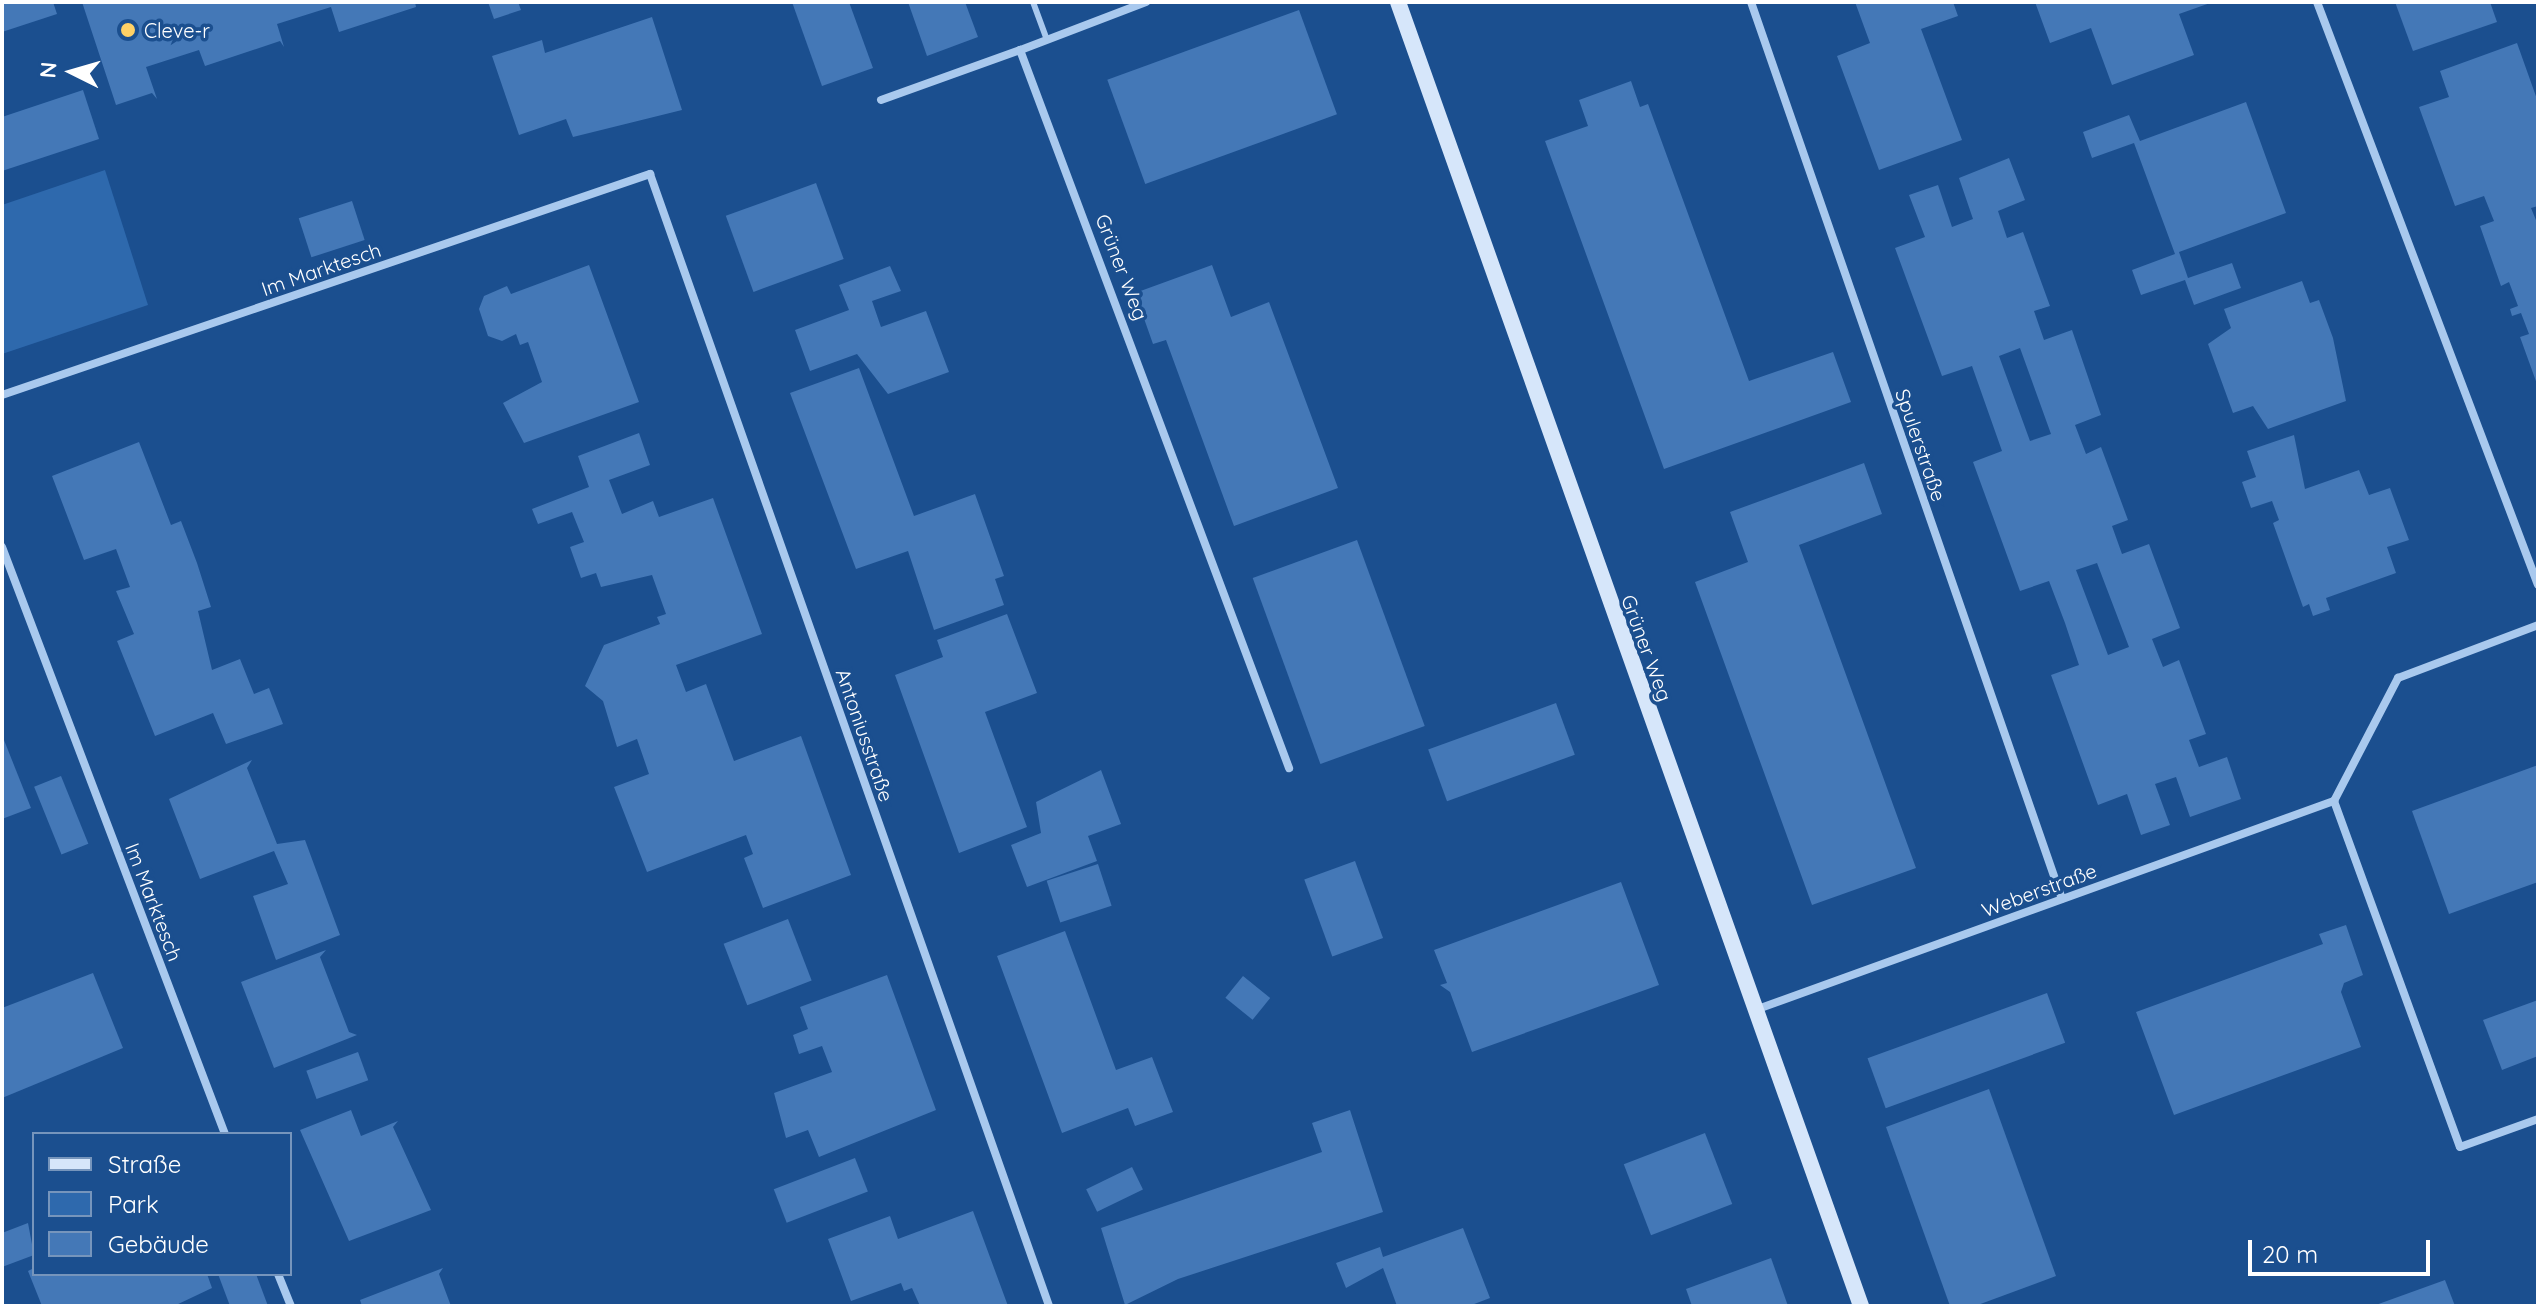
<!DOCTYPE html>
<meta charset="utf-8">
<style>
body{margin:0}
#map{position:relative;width:2540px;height:1308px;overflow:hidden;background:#1b4f8f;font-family:Quicksand,sans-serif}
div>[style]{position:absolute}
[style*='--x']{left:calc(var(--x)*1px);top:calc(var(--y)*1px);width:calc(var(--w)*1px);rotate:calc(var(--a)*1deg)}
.green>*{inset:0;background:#2e69ad}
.building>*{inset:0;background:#4478b7;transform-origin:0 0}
.lane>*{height:6px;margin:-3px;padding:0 3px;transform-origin:3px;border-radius:3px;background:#a9c9ee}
.street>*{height:8px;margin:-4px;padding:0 4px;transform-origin:4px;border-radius:4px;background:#a9c9ee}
.secondary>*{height:16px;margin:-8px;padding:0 8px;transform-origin:8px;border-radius:8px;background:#d6e6fa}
.dots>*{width:22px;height:22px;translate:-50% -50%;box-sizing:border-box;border:4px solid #1b4f8f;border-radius:50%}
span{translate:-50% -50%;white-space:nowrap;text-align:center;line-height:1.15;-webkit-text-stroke:7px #1b4f8f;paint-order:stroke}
.poi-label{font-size:20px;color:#fff}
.left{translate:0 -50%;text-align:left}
.street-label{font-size:20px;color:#fff}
.frame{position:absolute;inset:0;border:4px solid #fff;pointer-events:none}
.legend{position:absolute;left:32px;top:1132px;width:260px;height:144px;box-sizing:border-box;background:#1b4f8f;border:2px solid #7695bc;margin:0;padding:10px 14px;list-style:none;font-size:24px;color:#fff}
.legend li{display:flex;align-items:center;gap:16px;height:40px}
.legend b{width:40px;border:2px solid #7695bc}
.north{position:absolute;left:32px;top:32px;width:80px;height:80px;-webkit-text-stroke:6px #1b4f8f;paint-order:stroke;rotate:275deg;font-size:22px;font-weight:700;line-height:32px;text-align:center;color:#fff}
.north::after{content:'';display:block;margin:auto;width:28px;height:36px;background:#fff;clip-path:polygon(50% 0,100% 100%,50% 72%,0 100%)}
.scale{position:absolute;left:2248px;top:1240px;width:182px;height:36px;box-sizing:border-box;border:4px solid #fff;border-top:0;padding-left:10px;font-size:24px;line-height:28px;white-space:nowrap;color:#fff;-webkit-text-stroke:6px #1b4f8f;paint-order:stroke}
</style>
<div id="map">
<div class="green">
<i style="clip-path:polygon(105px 170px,148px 305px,2px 354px,2px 205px)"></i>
</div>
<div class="building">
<i style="clip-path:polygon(2px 2px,53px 2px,57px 14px,2px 32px)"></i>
<i style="clip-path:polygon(82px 2px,415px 2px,416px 7px,339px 32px,331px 7px,277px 24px,284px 47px,280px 41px,205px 66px,199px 50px,146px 67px,157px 99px,152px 93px,116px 105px)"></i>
<i style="clip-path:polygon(488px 2px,518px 2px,521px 10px,494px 19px)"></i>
<i style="clip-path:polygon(792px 2px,849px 2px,873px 68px,822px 86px)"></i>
<i style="clip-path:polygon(908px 2px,965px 2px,978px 37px,927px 56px)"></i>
<i style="clip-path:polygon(1855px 2px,1953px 2px,1958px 16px,1921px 29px,1962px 140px,1879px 170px,1837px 56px,1870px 43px)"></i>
<i style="clip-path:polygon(2035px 2px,2213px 2px,2179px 14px,2194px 55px,2112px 85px,2091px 28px,2050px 43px)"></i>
<i style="clip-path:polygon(2395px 2px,2490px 2px,2497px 22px,2413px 51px)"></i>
<i style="left:1299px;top:10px;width:111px;height:204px;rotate:70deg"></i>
<i style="clip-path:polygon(652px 17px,682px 110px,573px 137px,566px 119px,519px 135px,492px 56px,542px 40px,545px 53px)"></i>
<i style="clip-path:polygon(2517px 43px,2538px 102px,2538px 206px,2531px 208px,2538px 225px,2537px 384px,2520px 337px,2529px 334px,2521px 313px,2512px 316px,2510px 309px,2518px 306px,2509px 282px,2501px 286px,2480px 226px,2494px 221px,2484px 196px,2455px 206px,2419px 107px,2449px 97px,2440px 71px)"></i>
<i style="clip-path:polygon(1631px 81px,1640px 107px,1648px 104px,1749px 381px,1833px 352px,1851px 402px,1664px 469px,1545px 141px,1588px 126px,1579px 100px)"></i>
<i style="clip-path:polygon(83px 90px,99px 139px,2px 171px,2px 117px)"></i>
<i style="clip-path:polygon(2246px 102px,2286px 213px,2179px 252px,2188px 278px,2232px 263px,2241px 288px,2194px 305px,2185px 280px,2141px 295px,2132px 270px,2175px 254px,2134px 143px,2092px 158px,2083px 132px,2129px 115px,2140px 141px)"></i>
<i style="clip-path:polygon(evenodd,2009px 158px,2025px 200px,1998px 211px,2007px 238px,2023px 232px,2050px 306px,2034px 311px,2044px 340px,2072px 330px,2101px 415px,2075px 425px,2086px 454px,2101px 447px,2128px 520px,2112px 526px,2122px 554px,2149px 544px,2180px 628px,2152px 639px,2163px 667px,2179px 660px,2206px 734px,2189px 740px,2199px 767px,2227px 757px,2241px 799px,2190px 817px,2176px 777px,2155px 784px,2170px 825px,2141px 835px,2127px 794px,2098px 805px,2051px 675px,2079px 665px,2065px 623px,2049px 581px,2020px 591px,1973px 462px,2002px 451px,1972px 366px,1942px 376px,1895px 248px,1925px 237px,1909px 195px,1938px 185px,1952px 227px,1973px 219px,1959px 178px,2009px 158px,2020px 348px,2051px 434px,2030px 441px,1999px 356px,2020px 348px,2009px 158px,2097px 563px,2129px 647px,2108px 655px,2076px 570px,2097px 563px)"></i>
<i style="left:816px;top:183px;width:81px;height:96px;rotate:70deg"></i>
<i style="left:352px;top:201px;width:41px;height:56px;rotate:72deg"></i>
<i style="clip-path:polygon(589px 265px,639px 402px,524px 443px,503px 403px,542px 382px,528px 342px,520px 345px,516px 334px,502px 341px,488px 336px,479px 309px,484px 296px,507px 286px,511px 294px)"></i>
<i style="clip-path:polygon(1212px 265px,1231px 317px,1269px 302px,1338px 488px,1234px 526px,1166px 340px,1153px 344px,1135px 293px)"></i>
<i style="clip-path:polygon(890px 266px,901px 291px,872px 301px,881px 327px,926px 311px,949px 372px,888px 394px,857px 354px,810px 371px,795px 330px,849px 310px,839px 285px)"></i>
<i style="clip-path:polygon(2302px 281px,2310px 303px,2319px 300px,2333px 338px,2346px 401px,2268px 429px,2253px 406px,2233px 413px,2208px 344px,2231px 328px,2224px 309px)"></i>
<i style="clip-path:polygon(859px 368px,914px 516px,975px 494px,1004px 576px,995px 579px,1004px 605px,934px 630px,908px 551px,856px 569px,790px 393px)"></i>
<i style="clip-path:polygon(639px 433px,650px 465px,609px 480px,622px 514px,653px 501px,659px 517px,713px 498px,762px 634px,676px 665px,686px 692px,706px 684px,734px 761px,801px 736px,851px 875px,763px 908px,744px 858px,753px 854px,746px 835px,647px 872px,614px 787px,649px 774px,637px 739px,617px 747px,603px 701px,585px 686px,604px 645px,660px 624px,657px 617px,666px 614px,652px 575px,601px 587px,596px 573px,581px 578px,570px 547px,584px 542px,572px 512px,538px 524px,532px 509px,589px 487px,578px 456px)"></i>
<i style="clip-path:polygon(2294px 435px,2305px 489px,2359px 470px,2369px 495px,2390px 488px,2409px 540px,2387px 547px,2396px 573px,2326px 598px,2330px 610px,2313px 616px,2309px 604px,2303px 607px,2273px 523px,2279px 520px,2272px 501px,2251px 508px,2242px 482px,2256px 477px,2247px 451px)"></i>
<i style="clip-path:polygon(139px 442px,171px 525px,181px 521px,197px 563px,211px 607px,198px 611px,212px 670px,240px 659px,254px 694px,269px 688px,283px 724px,226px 744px,213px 713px,155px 736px,117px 641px,134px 634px,116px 591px,130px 587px,116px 549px,84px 560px,52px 476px)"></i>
<i style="clip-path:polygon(1864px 463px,1882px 514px,1799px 545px,1916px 868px,1812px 905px,1695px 582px,1748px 562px,1730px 512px)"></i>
<i style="left:1357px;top:540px;width:198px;height:111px;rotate:70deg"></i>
<i style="clip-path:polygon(1007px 614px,1037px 693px,985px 712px,1027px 827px,959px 853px,895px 675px,943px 657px,937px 640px)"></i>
<i style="left:1556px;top:703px;width:55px;height:136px;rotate:70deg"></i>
<i style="clip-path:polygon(2px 735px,31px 808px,2px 819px)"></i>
<i style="clip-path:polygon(252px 760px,247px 768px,277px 844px,305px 840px,340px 935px,276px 960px,253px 896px,288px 884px,274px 851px,200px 879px,169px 799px)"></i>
<i style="clip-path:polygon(2538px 765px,2538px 882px,2449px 914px,2412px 811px)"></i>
<i style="clip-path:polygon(1101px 770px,1121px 824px,1088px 836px,1097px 861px,1027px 887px,1011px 845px,1041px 833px,1036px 802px)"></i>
<i style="left:61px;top:776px;width:73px;height:29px;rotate:68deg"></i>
<i style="left:1355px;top:861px;width:82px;height:54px;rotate:70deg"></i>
<i style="left:1098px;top:864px;width:44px;height:54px;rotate:72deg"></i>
<i style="clip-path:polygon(1621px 882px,1659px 985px,1472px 1052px,1450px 992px,1440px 985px,1447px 983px,1434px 950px)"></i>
<i style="left:788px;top:919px;width:66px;height:69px;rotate:69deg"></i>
<i style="clip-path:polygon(2346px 925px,2363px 975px,2344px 983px,2341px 992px,2361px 1047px,2174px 1115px,2136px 1012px,2323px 944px,2319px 934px)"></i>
<i style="clip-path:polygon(1065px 931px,1116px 1070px,1152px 1057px,1173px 1112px,1135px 1126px,1128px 1108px,1062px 1133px,997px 956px)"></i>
<i style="clip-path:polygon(326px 950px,320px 957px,349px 1032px,357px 1035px,274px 1068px,241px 982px)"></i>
<i style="clip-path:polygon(93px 973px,123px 1048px,2px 1098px,2px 1008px)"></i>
<i style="clip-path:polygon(887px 975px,936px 1110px,819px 1157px,808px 1130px,786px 1138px,774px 1093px,832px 1072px,822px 1046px,799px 1054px,793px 1035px,808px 1029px,800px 1007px)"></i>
<i style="left:1243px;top:976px;width:35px;height:28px;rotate:39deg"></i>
<i style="left:2047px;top:993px;width:53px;height:191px;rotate:70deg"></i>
<i style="clip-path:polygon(2538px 1000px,2538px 1056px,2502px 1070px,2483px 1020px)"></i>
<i style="left:358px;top:1052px;width:30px;height:55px;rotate:70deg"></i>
<i style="clip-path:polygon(1989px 1089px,2056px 1276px,1975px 1306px,1950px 1306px,1886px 1127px)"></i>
<i style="clip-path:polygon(351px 1110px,361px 1136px,398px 1121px,393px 1127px,431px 1210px,349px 1241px,300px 1130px)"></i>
<i style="clip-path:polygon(1350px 1110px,1383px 1212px,1178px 1279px,1125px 1305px,1101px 1228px,1322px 1152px,1312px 1123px)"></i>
<i style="left:1705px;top:1133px;width:76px;height:87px;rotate:69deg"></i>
<i style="left:855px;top:1158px;width:36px;height:87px;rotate:69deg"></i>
<i style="left:1132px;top:1167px;width:25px;height:51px;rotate:64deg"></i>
<i style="clip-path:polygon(973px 1211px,1008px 1306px,920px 1306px,912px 1288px,904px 1291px,901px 1283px,851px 1301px,828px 1239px,890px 1216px,898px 1239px)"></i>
<i style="clip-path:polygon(28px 1223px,34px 1255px,2px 1267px,2px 1233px)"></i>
<i style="clip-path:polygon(1463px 1228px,1490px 1298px,1469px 1306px,1397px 1306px,1383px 1268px,1346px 1288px,1336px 1263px,1380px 1247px,1383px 1257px)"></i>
<i style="clip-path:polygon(1771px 1258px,1788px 1306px,1692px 1306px,1686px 1289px)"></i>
<i style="clip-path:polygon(34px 1268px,207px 1274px,212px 1288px,174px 1306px,42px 1306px,28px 1271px)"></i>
<i style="clip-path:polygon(443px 1268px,439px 1274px,451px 1306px,362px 1306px,360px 1300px)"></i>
<i style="clip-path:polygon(218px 1274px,256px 1274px,268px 1306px,230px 1306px)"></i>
<i style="clip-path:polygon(2445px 1280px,2455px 1306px,2373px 1306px)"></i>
</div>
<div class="lane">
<i style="--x:1033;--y:2;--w:40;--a:69.8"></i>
</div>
<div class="street">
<i style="--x:1146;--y:2;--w:135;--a:159.1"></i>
<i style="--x:1020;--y:50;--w:767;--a:69.46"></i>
<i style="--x:1751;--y:2;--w:949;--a:70.88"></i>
<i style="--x:2317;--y:2;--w:623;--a:69.24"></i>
<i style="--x:881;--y:100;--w:148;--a:-19.8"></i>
<i style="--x:2;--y:395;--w:685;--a:-18.83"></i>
<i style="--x:650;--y:174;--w:1200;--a:70.58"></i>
<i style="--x:2;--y:547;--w:628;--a:69.2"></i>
<i style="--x:2334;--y:801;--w:368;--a:70"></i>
<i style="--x:2460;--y:1147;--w:83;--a:-19.7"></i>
<i style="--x:1755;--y:1010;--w:616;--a:-19.85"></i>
<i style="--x:2334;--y:801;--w:139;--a:-62.5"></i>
<i style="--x:2398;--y:678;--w:150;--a:-20.7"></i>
<i style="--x:278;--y:1274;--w:35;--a:68"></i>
</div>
<div class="secondary">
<i style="--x:1398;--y:2;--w:1384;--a:70.45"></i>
</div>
<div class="dots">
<i style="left:128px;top:30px;background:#ffd166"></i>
</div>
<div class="poi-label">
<span class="left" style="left:144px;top:30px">Cleve-r</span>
</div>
<div class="street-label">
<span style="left:1122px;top:267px;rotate:69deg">Grüner Weg</span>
<span style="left:321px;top:269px;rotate:-19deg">Im Marktesch</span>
<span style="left:1921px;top:445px;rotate:71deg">Spulerstraße</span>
<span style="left:1647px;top:648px;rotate:70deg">Grüner Weg</span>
<span style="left:865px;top:735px;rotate:71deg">Antoniusstraße</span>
<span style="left:2039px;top:890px;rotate:-20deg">Weberstraße</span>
<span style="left:154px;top:902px;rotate:69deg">Im Marktesch</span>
</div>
<div class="frame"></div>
<ul class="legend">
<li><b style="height:10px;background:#d6e6fa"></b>Straße</li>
<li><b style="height:22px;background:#2e69ad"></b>Park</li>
<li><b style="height:22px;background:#4478b7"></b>Gebäude</li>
</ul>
<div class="north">N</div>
<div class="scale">20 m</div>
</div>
